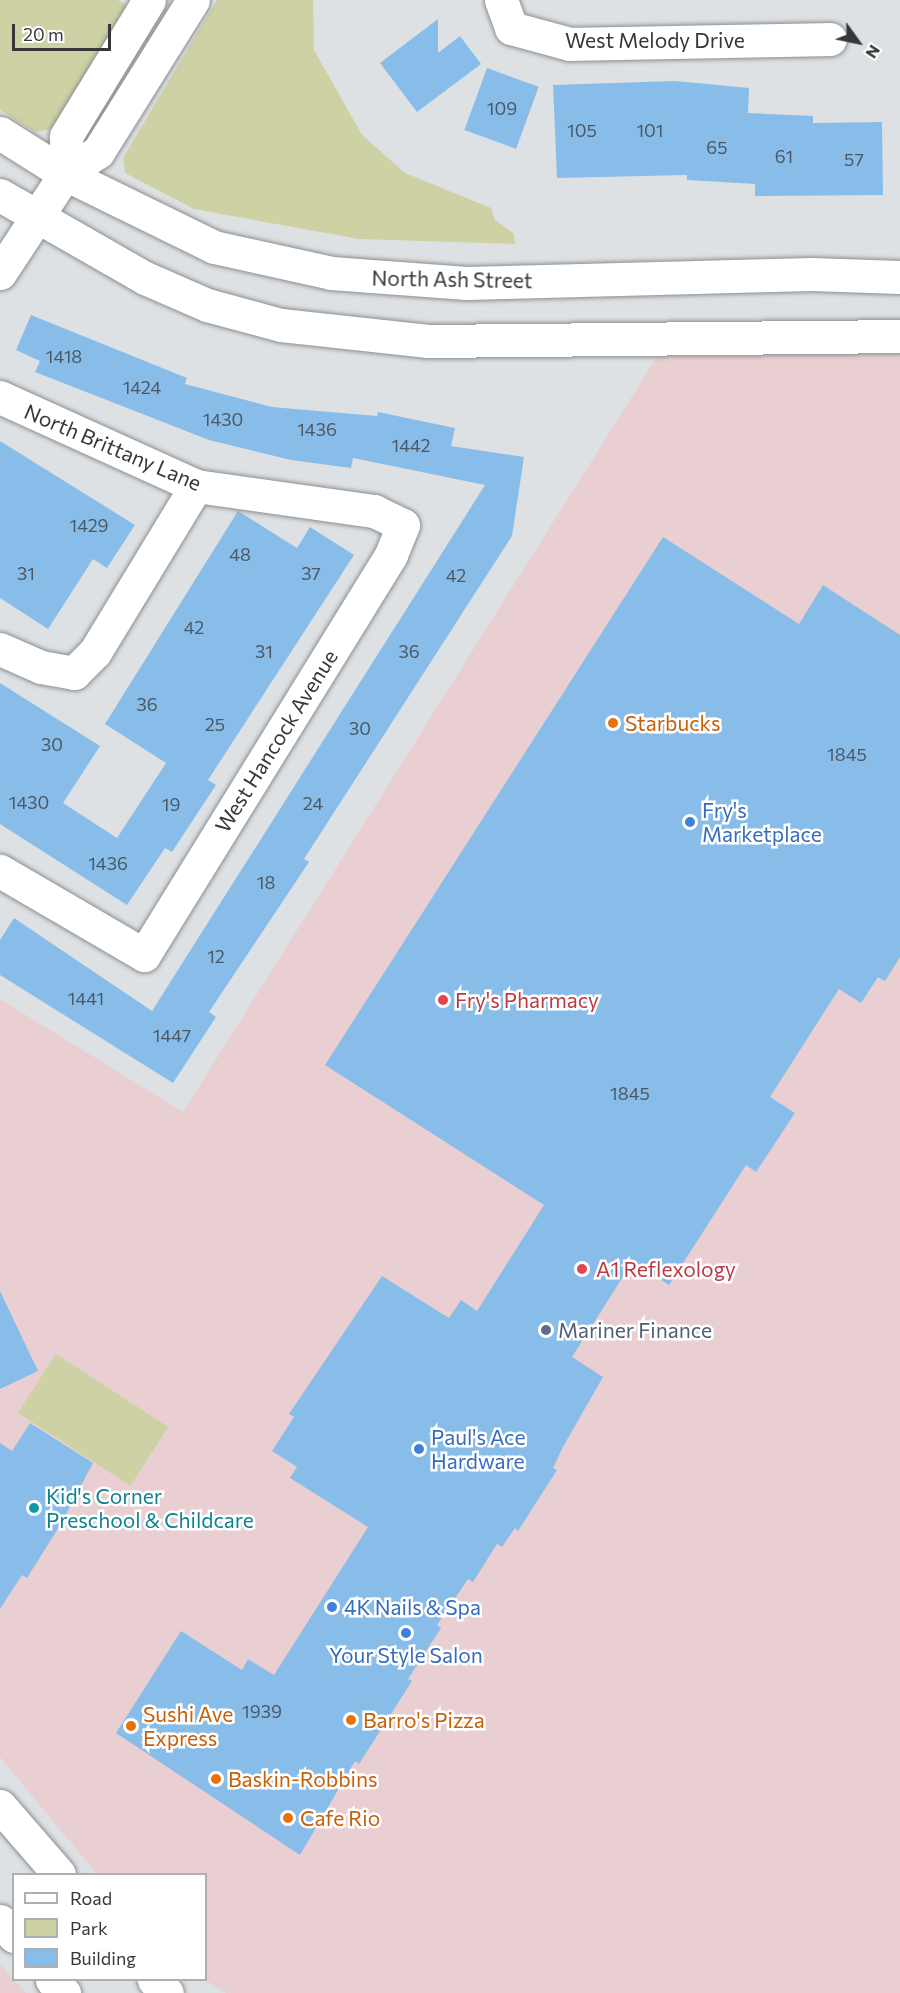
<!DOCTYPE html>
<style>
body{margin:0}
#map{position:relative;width:900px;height:1993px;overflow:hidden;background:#dde1e4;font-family:Commissioner,sans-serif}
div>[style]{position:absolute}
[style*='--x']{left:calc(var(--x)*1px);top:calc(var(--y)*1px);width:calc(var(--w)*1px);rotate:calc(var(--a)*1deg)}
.commercial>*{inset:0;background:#e9cfd1}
.green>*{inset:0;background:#ced1a4;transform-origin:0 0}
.building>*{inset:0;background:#89bde9;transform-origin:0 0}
.roads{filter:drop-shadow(0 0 2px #8c8f92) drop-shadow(0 0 2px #8c8f92)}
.minor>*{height:33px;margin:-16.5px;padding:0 16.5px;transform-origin:16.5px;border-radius:16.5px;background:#fff}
.primary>*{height:33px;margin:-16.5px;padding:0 16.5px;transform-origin:16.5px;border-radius:16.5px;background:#fff}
.dots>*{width:16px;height:16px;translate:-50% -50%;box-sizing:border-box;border:3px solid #fff;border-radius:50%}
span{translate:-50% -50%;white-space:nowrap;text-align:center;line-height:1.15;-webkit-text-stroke:5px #fff;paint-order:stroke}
.number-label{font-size:18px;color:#4b5864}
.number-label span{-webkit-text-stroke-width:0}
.street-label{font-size:21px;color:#363738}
.food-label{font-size:21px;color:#c56008}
.left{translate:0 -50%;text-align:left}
.shop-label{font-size:21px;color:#366cbe}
.health-label{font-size:21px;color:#be3a42}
.service-label{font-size:21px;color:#4e5e75}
.culture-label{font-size:21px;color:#0d838f}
.legend{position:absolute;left:12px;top:1873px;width:195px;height:108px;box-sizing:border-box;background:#fff;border:2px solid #afafaf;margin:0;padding:8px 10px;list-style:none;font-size:18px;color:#363738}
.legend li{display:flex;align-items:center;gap:12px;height:30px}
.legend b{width:30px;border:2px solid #afafaf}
.north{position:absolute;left:828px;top:12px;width:60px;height:60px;-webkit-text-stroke:4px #fff;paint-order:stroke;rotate:123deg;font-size:16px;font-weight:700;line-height:24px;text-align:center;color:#363738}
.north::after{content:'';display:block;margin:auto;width:21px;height:27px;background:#363738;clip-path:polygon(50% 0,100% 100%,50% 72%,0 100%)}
.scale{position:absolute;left:12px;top:24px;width:99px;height:27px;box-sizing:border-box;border:3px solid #363738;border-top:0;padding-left:8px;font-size:18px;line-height:21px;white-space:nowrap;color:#363738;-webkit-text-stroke:4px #fff;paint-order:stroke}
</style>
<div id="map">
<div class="commercial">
<i style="clip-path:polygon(811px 348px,900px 350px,900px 1993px,226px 1993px,205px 1980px,206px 1874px,97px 1874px,0 1757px,0 999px,183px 1112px,658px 355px)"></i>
<i style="clip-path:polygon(0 1964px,14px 1980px,26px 1993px,0 1993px)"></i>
</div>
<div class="green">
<i style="clip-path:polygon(0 0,118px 0,131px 8px,53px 129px,35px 132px,0 110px)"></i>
<i style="clip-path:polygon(217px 0,313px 0,314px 50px,362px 135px,405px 173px,491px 208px,495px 220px,514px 234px,515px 244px,359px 239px,194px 209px,125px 173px,123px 158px)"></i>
<i style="left:56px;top:1354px;width:134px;height:70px;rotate:33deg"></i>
</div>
<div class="building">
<i style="clip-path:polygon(438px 19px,438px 53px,460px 36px,481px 64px,417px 112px,380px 63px)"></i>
<i style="left:487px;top:68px;width:55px;height:66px;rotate:20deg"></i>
<i style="clip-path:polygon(675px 81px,749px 88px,748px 113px,813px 116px,813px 123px,882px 122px,883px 195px,755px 196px,755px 184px,687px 180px,687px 175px,557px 178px,553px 85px)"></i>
<i style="clip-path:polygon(31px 315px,187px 378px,185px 384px,272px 407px,377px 416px,378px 412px,455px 428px,451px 446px,524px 457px,512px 536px,304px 859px,309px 862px,209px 1012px,216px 1017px,173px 1083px,0 975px,0 940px,14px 918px,152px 1011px,485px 485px,353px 458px,351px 468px,291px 460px,209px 440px,35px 372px,40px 361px,16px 350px)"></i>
<i style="clip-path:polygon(0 441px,135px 525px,107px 568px,93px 559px,48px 629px,0 598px)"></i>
<i style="clip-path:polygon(238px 511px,297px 548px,310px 527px,354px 555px,208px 780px,216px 785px,172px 852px,165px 848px,127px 905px,0 824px,0 683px,100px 746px,63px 803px,117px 838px,166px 763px,105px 724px)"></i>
<i style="clip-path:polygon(663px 537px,799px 624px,823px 585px,900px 635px,900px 957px,885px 981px,878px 977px,861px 1003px,839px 989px,770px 1097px,795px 1113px,756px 1172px,746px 1165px,669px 1285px,633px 1261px,572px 1357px,603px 1377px,564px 1445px,553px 1468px,557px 1470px,518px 1531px,515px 1528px,502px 1547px,497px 1544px,473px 1582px,468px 1579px,437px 1625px,441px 1628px,408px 1679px,412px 1681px,359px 1764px,355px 1761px,300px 1855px,116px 1733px,181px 1631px,242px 1670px,248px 1659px,274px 1675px,368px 1527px,290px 1478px,297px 1467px,272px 1451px,294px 1417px,289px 1414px,382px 1276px,449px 1318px,461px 1300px,477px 1311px,544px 1205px,325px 1065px)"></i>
<i style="clip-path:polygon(0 1291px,38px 1371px,0 1389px)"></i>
<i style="clip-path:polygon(30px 1423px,93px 1463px,59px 1527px,27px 1578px,22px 1575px,0 1609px,0 1443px,12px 1451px)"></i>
</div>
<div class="roads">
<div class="minor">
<i style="--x:501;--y:0;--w:30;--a:70"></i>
<i style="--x:511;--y:28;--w:61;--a:15.2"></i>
<i style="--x:570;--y:44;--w:260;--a:-1.1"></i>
<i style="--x:0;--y:133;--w:77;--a:32.2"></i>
<i style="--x:65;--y:174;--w:166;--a:26.1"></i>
<i style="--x:214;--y:247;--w:120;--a:12.5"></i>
<i style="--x:331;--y:273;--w:136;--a:4.2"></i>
<i style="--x:467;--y:283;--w:344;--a:-1.5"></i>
<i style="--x:811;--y:274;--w:89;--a:1.9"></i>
<i style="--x:65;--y:174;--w:38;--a:-88"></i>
<i style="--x:66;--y:136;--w:159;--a:-58.6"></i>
<i style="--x:0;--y:195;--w:167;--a:29.8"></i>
<i style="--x:145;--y:278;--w:68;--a:23.5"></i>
<i style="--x:207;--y:305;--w:77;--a:15.1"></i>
<i style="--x:281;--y:325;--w:148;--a:6.2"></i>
<i style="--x:428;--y:341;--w:472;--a:-0.6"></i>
<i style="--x:0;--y:273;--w:118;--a:-56.7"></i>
<i style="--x:65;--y:174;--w:40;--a:-34"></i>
<i style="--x:98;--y:152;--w:179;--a:-58"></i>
<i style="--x:0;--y:397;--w:215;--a:24.4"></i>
<i style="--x:196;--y:486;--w:180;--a:8"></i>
<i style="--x:374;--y:511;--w:32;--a:26"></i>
<i style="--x:403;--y:525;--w:32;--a:112"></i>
<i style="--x:391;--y:555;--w:470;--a:121.7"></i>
<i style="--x:144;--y:955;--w:167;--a:-149.7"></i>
<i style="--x:0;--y:649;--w:45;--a:23.7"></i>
<i style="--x:41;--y:667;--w:34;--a:10"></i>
<i style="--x:74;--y:673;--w:30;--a:-45"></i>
<i style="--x:95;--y:652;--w:194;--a:-58.7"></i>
</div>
<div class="primary">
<i style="--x:0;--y:1806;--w:90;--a:49.1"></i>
<i style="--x:0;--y:1921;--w:21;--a:47"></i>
<i style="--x:52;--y:1980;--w:18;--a:47"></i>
<i style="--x:154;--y:1980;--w:18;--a:45"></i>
</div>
</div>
<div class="dots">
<i style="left:613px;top:723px;background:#e8710a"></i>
<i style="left:690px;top:822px;background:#3f7fe0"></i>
<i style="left:443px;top:1000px;background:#e0444e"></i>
<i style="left:582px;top:1269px;background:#e0444e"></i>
<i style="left:546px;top:1330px;background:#5c6f8a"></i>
<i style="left:419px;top:1449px;background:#3f7fe0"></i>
<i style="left:34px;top:1508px;background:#0f9aa8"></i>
<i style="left:332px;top:1607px;background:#3f7fe0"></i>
<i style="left:406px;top:1633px;background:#3f7fe0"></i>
<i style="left:351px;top:1720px;background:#e8710a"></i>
<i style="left:131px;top:1726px;background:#e8710a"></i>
<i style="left:216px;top:1779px;background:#e8710a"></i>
<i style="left:288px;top:1818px;background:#e8710a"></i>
</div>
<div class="number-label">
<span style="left:502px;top:108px">109</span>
<span style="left:582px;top:130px">105</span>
<span style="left:650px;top:130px">101</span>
<span style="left:717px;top:147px">65</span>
<span style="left:784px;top:156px">61</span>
<span style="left:854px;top:159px">57</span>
<span style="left:64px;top:356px">1418</span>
<span style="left:142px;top:387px">1424</span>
<span style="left:223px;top:419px">1430</span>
<span style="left:317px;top:429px">1436</span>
<span style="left:411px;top:445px">1442</span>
<span style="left:89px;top:525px">1429</span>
<span style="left:240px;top:554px">48</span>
<span style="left:26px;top:573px">31</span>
<span style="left:311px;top:573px">37</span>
<span style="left:456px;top:575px">42</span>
<span style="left:194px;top:627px">42</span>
<span style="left:264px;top:651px">31</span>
<span style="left:409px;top:651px">36</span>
<span style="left:147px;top:704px">36</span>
<span style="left:215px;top:724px">25</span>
<span style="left:360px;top:728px">30</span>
<span style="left:52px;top:744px">30</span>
<span style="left:847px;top:754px">1845</span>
<span style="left:29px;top:802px">1430</span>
<span style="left:313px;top:803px">24</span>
<span style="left:171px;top:804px">19</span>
<span style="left:108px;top:863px">1436</span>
<span style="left:266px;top:882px">18</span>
<span style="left:216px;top:956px">12</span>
<span style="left:86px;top:998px">1441</span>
<span style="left:172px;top:1035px">1447</span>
<span style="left:630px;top:1093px">1845</span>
<span style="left:262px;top:1711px">1939</span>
</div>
<div class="street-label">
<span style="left:655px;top:40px">West Melody Drive</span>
<span style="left:452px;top:279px;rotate:1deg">North Ash Street</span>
<span style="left:113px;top:447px;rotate:23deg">North Brittany Lane</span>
<span style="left:276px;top:741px;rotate:-58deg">West Hancock Avenue</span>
</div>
<div class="food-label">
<span class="left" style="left:625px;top:723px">Starbucks</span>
<span class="left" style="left:143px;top:1726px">Sushi Ave<br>Express</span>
<span class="left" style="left:363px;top:1720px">Barro's Pizza</span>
<span class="left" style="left:228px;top:1779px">Baskin-Robbins</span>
<span class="left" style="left:300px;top:1818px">Cafe Rio</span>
</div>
<div class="shop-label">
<span class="left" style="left:702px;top:822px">Fry's<br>Marketplace</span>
<span class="left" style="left:431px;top:1449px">Paul's Ace<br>Hardware</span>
<span class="left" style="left:344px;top:1607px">4K Nails &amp; Spa</span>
<span style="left:406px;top:1655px">Your Style Salon</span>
</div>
<div class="health-label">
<span class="left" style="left:455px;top:1000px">Fry's Pharmacy</span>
<span class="left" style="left:596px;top:1269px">A1 Reflexology</span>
</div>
<div class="service-label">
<span class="left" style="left:558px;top:1330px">Mariner Finance</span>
</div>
<div class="culture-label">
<span class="left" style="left:46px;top:1508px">Kid's Corner<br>Preschool &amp; Childcare</span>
</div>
<ul class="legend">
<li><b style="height:8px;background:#fff"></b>Road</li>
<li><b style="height:16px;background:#ced1a4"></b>Park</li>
<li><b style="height:16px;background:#89bde9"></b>Building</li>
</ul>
<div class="north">N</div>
<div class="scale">20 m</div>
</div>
